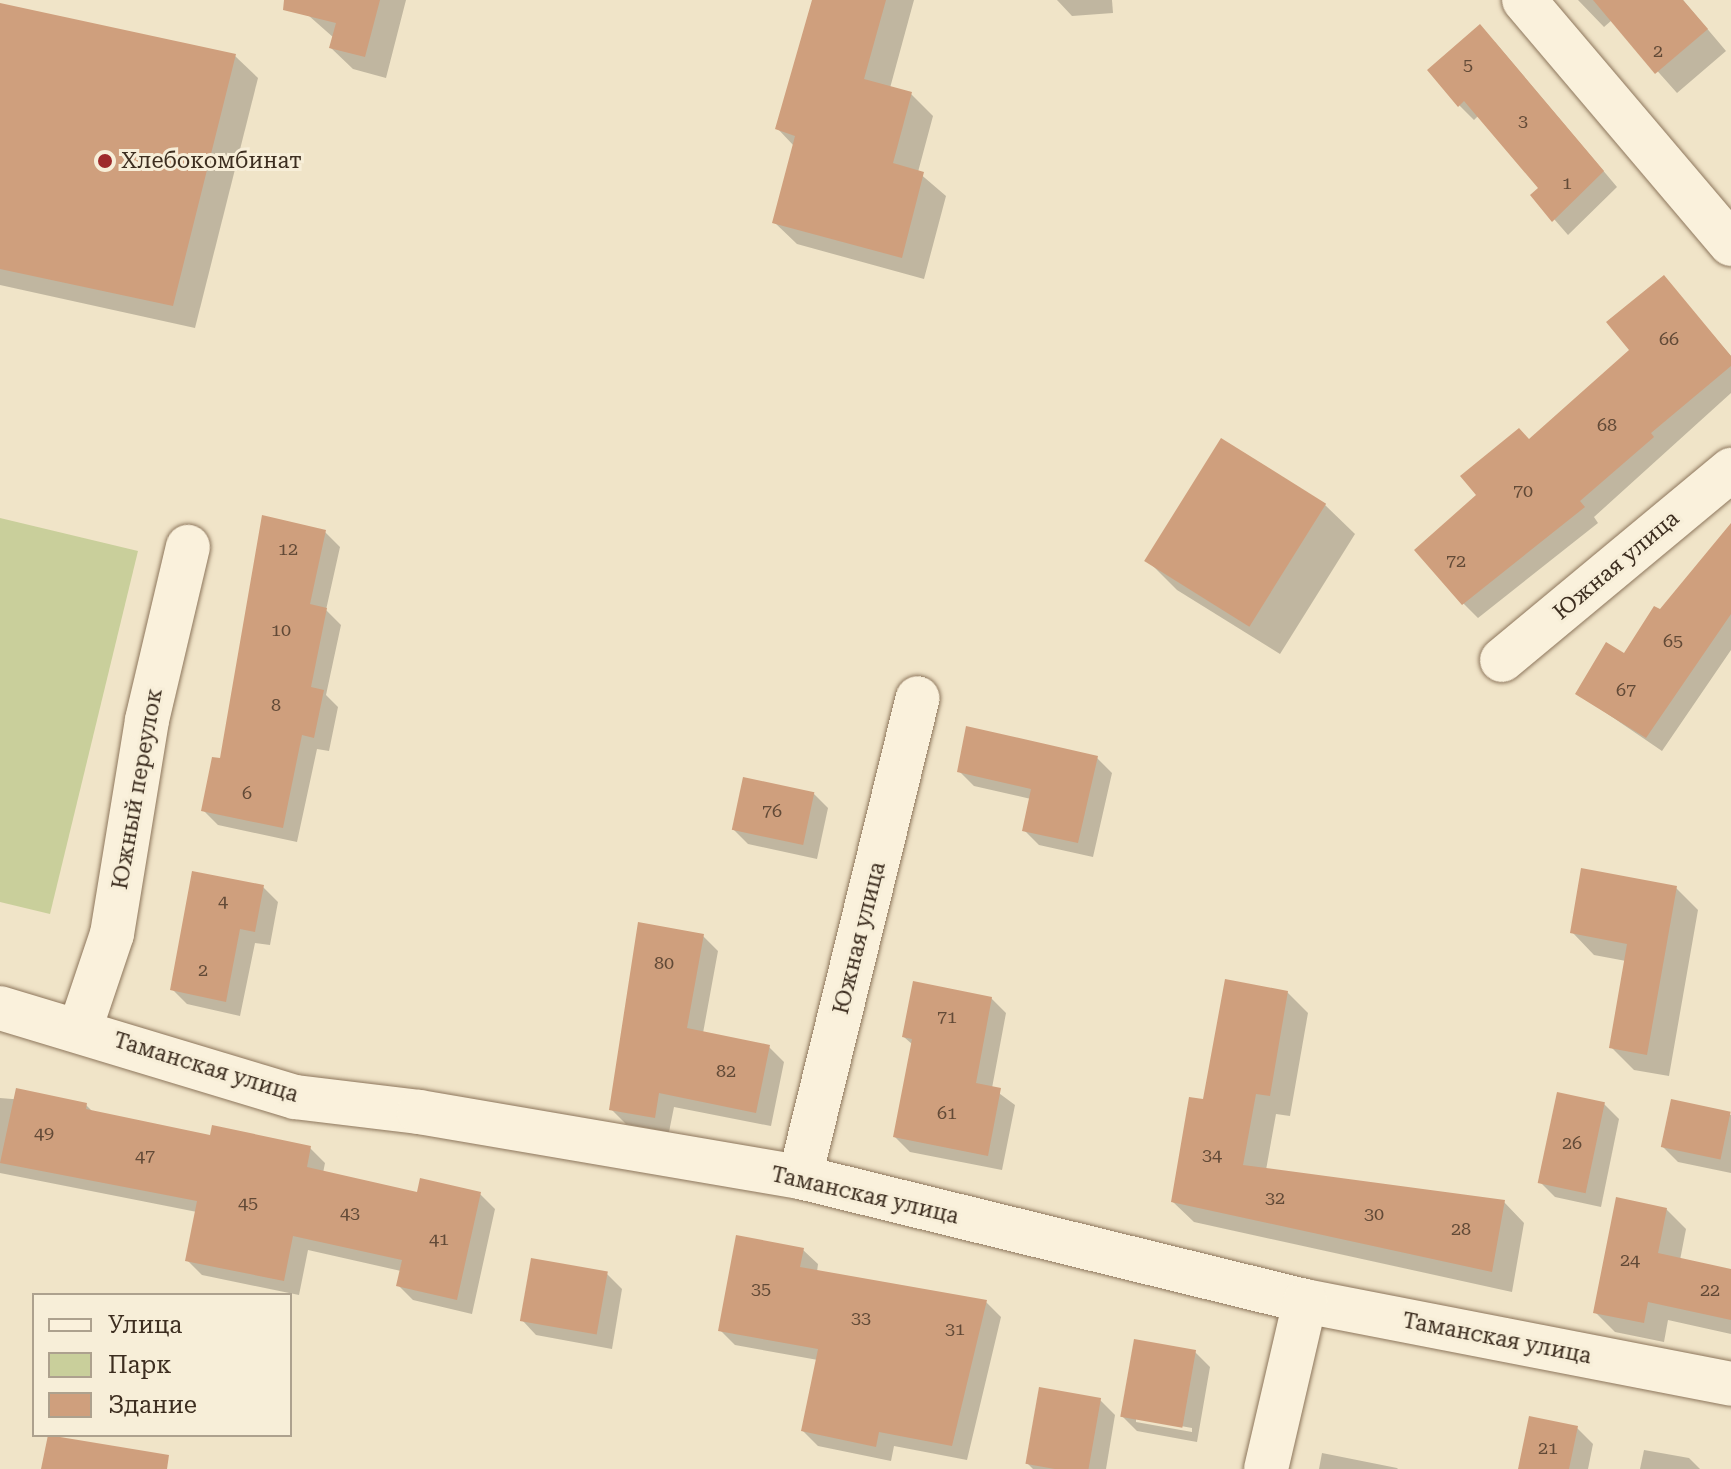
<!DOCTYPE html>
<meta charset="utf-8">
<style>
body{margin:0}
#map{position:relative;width:1731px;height:1469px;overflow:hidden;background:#f0e4c8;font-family:"Roboto Serif",serif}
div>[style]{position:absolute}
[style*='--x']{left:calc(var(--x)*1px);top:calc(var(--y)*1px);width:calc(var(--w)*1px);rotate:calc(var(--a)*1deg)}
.green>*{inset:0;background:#c9cf9b}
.shadow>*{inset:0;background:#0003}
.building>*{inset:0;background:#cf9f7d;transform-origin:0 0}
.roads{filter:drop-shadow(0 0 2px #8d765c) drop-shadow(0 0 2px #8d765c)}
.minor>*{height:44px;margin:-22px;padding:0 22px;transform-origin:22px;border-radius:22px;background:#faf1dc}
.dots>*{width:22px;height:22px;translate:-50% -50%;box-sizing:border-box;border:4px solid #f7eed8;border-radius:50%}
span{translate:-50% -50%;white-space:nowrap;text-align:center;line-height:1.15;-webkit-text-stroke:6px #f7eed8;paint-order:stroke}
.number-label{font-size:18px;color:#624a37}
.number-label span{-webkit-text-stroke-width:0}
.poi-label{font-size:22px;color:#3d2e20}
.left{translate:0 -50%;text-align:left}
.street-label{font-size:22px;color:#3d2e20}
.legend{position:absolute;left:32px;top:1293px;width:260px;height:144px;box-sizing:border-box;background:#f7eed8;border:2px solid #ada18e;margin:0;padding:10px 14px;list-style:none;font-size:24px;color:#3d2e20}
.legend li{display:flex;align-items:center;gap:16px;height:40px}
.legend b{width:40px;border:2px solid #ada18e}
</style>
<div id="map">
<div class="green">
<i style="clip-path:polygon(0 518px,138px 551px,50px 914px,0 902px)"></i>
</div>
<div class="shadow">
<i style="clip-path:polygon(291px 0,406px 0,386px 78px,353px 69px,331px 48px,334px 38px)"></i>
<i style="clip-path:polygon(814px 0,914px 0,890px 88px,911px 94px,933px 116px,918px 172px,946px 196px,924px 279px,797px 244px,774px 222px,794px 146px,777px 128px)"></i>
<i style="clip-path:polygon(1112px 0,1113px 13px,1072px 16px,1057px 0)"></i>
<i style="clip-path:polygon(1578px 0,1683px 0,1726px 51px,1677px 93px,1612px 20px,1604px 27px)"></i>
<i style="clip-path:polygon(0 5px,235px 56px,258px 78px,195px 328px,0 285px)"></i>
<i style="clip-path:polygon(1495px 42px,1617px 187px,1568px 235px,1533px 195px,1540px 188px,1479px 115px,1474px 120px,1459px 105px)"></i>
<i style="clip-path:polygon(1663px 277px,1731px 356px,1731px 393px,1594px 517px,1598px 523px,1478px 618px,1463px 603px,1479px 496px,1530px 441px,1632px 351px)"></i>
<i style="clip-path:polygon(1325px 505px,1355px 534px,1280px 654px,1177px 590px,1148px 561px)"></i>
<i style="clip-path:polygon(325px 532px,340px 547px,326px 610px,341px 625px,326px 695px,338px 707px,329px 751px,317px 749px,297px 842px,218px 825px,203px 810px)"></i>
<i style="clip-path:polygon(1731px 537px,1731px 650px,1662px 751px,1577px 693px,1625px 656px)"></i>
<i style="clip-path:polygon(1097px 758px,1112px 773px,1093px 857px,1039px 845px,1024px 830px,1031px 799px,974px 786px,959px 771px)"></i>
<i style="clip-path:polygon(813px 793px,828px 808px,817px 859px,748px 844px,733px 829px)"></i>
<i style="clip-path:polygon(263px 887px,278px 902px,270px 945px,255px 943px,240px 1016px,187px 1004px,172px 989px)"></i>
<i style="clip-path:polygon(1676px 888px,1698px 910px,1669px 1076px,1634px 1070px,1611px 1047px,1626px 961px,1594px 955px,1572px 932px)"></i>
<i style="clip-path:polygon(703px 936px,718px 951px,703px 1033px,769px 1047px,784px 1062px,771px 1126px,674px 1107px,669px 1132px,626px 1124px,611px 1109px)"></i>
<i style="clip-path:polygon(1287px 992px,1308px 1013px,1290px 1116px,1276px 1114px,1266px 1170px,1504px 1202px,1524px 1223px,1512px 1292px,1194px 1222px,1173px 1202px,1205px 1101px)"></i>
<i style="clip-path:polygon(991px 998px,1006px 1013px,992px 1088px,1015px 1105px,1002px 1170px,910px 1152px,895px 1137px,913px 1045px,904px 1037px)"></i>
<i style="clip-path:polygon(0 1098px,86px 1105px,94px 1113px,212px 1137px,310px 1148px,325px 1163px,323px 1173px,418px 1194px,480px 1194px,495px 1209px,472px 1314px,413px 1300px,398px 1285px,401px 1271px,308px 1250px,299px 1295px,202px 1275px,187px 1260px,197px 1212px,0 1173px)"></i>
<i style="clip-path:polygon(1672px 1102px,1731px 1115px,1731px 1173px,1678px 1162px,1663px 1147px)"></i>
<i style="clip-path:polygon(1604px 1104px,1619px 1119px,1601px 1207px,1555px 1197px,1540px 1182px)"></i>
<i style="clip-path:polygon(1666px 1209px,1686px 1229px,1680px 1260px,1731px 1271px,1731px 1334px,1668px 1320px,1664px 1342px,1615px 1332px,1595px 1312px)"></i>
<i style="clip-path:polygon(803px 1250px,818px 1264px,817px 1272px,986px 1302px,1001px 1317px,967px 1460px,894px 1446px,891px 1461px,818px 1446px,803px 1431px,818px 1360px,735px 1345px,720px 1330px)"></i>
<i style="clip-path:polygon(607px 1274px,622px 1289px,612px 1349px,536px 1335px,522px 1320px)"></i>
<i style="clip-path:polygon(evenodd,1195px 1352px,1210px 1367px,1197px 1442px,1137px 1431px,1122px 1416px,1195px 1352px,1136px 1418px,1192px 1428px,1192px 1432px,1136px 1422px,1136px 1418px)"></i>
<i style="clip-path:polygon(1100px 1400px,1115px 1415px,1106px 1469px,1033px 1469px,1028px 1464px)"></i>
<i style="clip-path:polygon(1577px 1428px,1593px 1444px,1588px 1469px,1520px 1469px)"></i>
<i style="clip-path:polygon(1644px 1450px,1689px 1458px,1700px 1469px,1640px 1469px)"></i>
<i style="clip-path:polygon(1322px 1453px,1397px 1468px,1398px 1469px,1319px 1469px)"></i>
</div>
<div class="building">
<i style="clip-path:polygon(284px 0,380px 0,365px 57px,329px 48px,336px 23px,283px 10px)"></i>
<i style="clip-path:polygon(812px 0,886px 0,864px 79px,912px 92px,893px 163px,924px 172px,902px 258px,772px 223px,795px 136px,775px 129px)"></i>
<i style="clip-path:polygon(1593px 0,1683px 0,1708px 29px,1655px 74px)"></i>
<i style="clip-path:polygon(0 3px,236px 54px,173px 306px,0 269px)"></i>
<i style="clip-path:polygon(1480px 24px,1604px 171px,1552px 222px,1530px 195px,1538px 188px,1464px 101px,1458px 107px,1427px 70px)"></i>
<i style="clip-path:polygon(1664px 275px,1731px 356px,1731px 366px,1651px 433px,1654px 437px,1580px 501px,1585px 507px,1462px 605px,1414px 550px,1476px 495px,1460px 476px,1519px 428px,1529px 439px,1629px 350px,1606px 322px)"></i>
<i style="left:1221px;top:438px;width:124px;height:145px;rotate:32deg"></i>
<i style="clip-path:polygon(262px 515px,326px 530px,310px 604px,327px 608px,311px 687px,324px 690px,314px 738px,302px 735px,283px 828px,201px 811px,212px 757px,220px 758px)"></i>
<i style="clip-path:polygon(1731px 523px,1731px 614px,1646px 738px,1575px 694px,1606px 642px,1624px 653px,1654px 606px,1660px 609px)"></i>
<i style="clip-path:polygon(966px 726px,1098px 756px,1078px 843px,1022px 831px,1031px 789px,957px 772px)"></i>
<i style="left:743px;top:777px;width:73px;height:54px;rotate:12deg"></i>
<i style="clip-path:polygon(1581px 868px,1677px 886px,1647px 1055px,1609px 1048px,1627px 944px,1570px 933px)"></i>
<i style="clip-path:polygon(192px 871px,264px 885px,255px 932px,240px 929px,226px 1002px,170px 990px)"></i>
<i style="clip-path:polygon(638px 922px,704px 934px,687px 1028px,770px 1045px,756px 1113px,659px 1093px,655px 1118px,609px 1110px)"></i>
<i style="clip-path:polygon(1225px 979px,1288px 991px,1270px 1096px,1256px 1094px,1243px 1165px,1505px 1200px,1492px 1272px,1171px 1202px,1189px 1097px,1203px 1099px)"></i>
<i style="clip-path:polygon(913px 981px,992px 997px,976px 1083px,1001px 1088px,988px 1156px,893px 1137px,912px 1039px,902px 1037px)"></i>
<i style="clip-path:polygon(16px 1088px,87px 1103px,86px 1109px,210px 1135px,212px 1125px,311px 1146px,307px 1167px,417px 1192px,420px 1178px,481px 1192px,457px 1300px,396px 1286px,402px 1260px,293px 1236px,284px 1281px,185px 1261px,197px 1201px,0 1163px)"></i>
<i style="left:1557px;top:1092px;width:49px;height:93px;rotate:12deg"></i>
<i style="left:1671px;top:1099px;width:61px;height:49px;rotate:12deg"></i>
<i style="clip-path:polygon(1616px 1197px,1667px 1208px,1658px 1253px,1731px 1269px,1731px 1320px,1648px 1302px,1644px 1323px,1593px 1313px)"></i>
<i style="clip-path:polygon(736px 1235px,804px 1248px,800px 1267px,987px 1300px,952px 1446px,879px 1432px,876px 1447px,801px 1431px,818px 1349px,718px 1331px)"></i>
<i style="left:531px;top:1258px;width:78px;height:64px;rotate:10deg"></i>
<i style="left:1134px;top:1339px;width:63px;height:79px;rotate:10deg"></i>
<i style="left:1039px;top:1387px;width:63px;height:78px;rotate:10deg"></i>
<i style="clip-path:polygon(1529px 1416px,1578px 1426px,1569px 1469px,1518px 1469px)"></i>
<i style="clip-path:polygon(48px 1435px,169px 1455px,167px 1469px,41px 1469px)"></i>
</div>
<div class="roads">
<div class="minor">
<i style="--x:1524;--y:0;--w:320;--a:49.7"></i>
<i style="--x:1502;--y:660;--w:298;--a:-39.7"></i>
<i style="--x:0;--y:1008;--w:308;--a:16.8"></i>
<i style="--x:295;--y:1097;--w:125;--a:6.9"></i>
<i style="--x:419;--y:1112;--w:387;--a:9.7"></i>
<i style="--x:800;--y:1177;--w:520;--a:13.8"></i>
<i style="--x:1305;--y:1301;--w:434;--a:11"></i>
<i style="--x:80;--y:1029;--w:100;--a:-71.4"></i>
<i style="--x:112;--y:934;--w:217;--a:-80.7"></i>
<i style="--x:147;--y:720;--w:178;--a:-76.7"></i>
<i style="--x:800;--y:1177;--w:493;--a:-76.2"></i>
<i style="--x:1266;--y:1469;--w:172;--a:-76.9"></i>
</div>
</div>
<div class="dots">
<i style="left:105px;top:161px;background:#9e2a2b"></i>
</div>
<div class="number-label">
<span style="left:1658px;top:51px">2</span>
<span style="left:1468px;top:65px">5</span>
<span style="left:1523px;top:121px">3</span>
<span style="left:1567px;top:183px">1</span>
<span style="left:1669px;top:339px">66</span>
<span style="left:1607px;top:425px">68</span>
<span style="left:1523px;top:491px">70</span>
<span style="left:288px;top:549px">12</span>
<span style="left:1456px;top:561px">72</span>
<span style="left:281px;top:630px">10</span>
<span style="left:1673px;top:641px">65</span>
<span style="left:1626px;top:690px">67</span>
<span style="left:276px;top:705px">8</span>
<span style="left:247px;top:793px">6</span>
<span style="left:772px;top:811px">76</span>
<span style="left:223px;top:901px">4</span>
<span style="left:664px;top:963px">80</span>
<span style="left:203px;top:970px">2</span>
<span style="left:947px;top:1017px">71</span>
<span style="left:726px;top:1071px">82</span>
<span style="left:947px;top:1113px">61</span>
<span style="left:44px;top:1133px">49</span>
<span style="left:1572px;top:1143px">26</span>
<span style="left:1212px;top:1155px">34</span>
<span style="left:145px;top:1156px">47</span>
<span style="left:1275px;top:1198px">32</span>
<span style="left:248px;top:1203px">45</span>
<span style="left:350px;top:1213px">43</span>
<span style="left:1374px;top:1214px">30</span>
<span style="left:1461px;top:1229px">28</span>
<span style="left:439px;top:1239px">41</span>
<span style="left:1630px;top:1260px">24</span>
<span style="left:761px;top:1289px">35</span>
<span style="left:1710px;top:1290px">22</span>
<span style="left:861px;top:1318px">33</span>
<span style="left:955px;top:1329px">31</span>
<span style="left:1548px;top:1448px">21</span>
</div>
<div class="poi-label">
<span class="left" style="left:121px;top:161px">Хлебокомбинат</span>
</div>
<div class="street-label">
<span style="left:1616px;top:565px;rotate:-40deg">Южная улица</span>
<span style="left:137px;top:789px;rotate:-80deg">Южный переулок</span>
<span style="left:859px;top:938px;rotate:-76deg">Южная улица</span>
<span style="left:206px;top:1067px;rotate:17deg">Таманская улица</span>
<span style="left:865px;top:1195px;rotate:13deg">Таманская улица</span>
<span style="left:1497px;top:1338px;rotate:11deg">Таманская улица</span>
</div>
<ul class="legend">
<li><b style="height:10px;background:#faf1dc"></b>Улица</li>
<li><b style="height:22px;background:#c9cf9b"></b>Парк</li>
<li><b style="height:22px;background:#cf9f7d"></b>Здание</li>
</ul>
</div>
